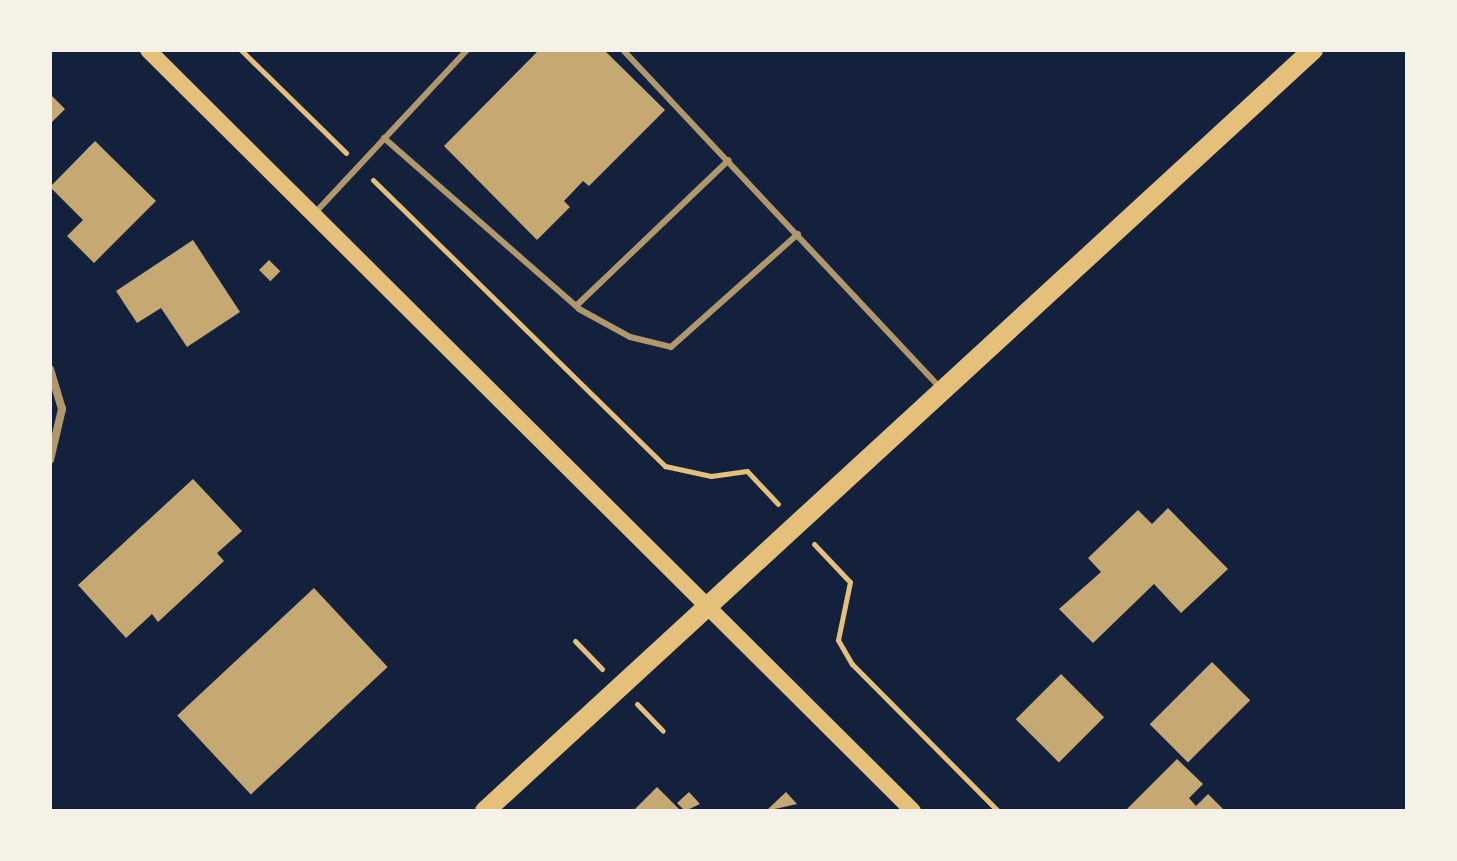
<!DOCTYPE html>
<style>
body{margin:0}
#map{position:relative;width:1457px;height:861px;overflow:hidden;background:#14213d;font-family:Signika,sans-serif}
div>[style]{position:absolute}
[style*='--x']{left:calc(var(--x)*1px);top:calc(var(--y)*1px);width:calc(var(--w)*1px);rotate:calc(var(--a)*1deg)}
.building>*{inset:0;background:#c6a872;transform-origin:0 0}
.path>*{height:5px;margin:-2.5px;padding:0 2.5px;transform-origin:2.5px;border-radius:2.5px;background:#e5c07b}
.service>*{height:6px;margin:-3px;padding:0 3px;transform-origin:3px;border-radius:3px;background:#b1986c}
.minor>*{height:8px;margin:-4px;padding:0 4px;transform-origin:4px;border-radius:4px;background:#b1986c}
.secondary>*{height:16px;margin:-8px;padding:0 8px;transform-origin:8px;border-radius:8px;background:#e5c07b}
.primary>*{height:20px;margin:-10px;padding:0 10px;transform-origin:10px;border-radius:10px;background:#e5c07b}
span{translate:-50% -50%;white-space:nowrap;text-align:center;line-height:1.15;-webkit-text-stroke:8px #f6f1e7;paint-order:stroke}
.frame{position:absolute;inset:0;border:52px solid #f6f1e7;pointer-events:none}
</style>
<div id="map">
<div class="building">
<i style="clip-path:polygon(539px 50px,604px 50px,665px 110px,589px 186px,583px 181px,564px 201px,570px 207px,537px 240px,444px 146px)"></i>
<i style="clip-path:polygon(50px 94px,65px 109px,50px 124px)"></i>
<i style="clip-path:polygon(95px 141px,156px 201px,94px 263px,67px 236px,83px 220px,50px 187px)"></i>
<i style="clip-path:polygon(193px 240px,240px 312px,187px 347px,161px 308px,137px 323px,116px 291px)"></i>
<i style="left:269px;top:260px;width:16px;height:14px;rotate:45deg"></i>
<i style="clip-path:polygon(193px 479px,242px 531px,217px 553px,224px 561px,158px 622px,152px 614px,126px 638px,78px 585px)"></i>
<i style="clip-path:polygon(1168px 508px,1228px 569px,1181px 613px,1154px 584px,1093px 643px,1059px 609px,1101px 572px,1088px 558px,1138px 510px,1152px 524px)"></i>
<i style="left:314px;top:588px;width:108px;height:187px;rotate:47deg"></i>
<i style="left:1212px;top:662px;width:54px;height:88px;rotate:45deg"></i>
<i style="left:1061px;top:674px;width:61px;height:64px;rotate:45deg"></i>
<i style="clip-path:polygon(1177px 759px,1203px 784px,1189px 798px,1196px 806px,1208px 794px,1225px 811px,1125px 811px)"></i>
<i style="clip-path:polygon(657px 787px,681px 811px,633px 811px)"></i>
<i style="clip-path:polygon(689px 792px,700px 804px,685px 811px,677px 803px)"></i>
<i style="clip-path:polygon(786px 792px,797px 804px,766px 811px)"></i>
</div>
<div class="path">
<i style="--x:241;--y:50;--w:147;--a:44.4"></i>
<i style="--x:373;--y:180;--w:409;--a:44.4"></i>
<i style="--x:665;--y:466;--w:47;--a:12.3"></i>
<i style="--x:711;--y:476;--w:36;--a:-8"></i>
<i style="--x:747;--y:471;--w:45;--a:46.8"></i>
<i style="--x:814;--y:544;--w:52;--a:46.5"></i>
<i style="--x:850;--y:582;--w:59;--a:101.7"></i>
<i style="--x:838;--y:640;--w:28;--a:60"></i>
<i style="--x:852;--y:664;--w:207;--a:45.2"></i>
<i style="--x:575;--y:641;--w:39;--a:46"></i>
<i style="--x:637;--y:704;--w:37;--a:46"></i>
</div>
<div class="service">
<i style="--x:623;--y:50;--w:463;--a:46.8"></i>
<i style="--x:384;--y:138;--w:259;--a:41.2"></i>
<i style="--x:579;--y:309;--w:58;--a:28.8"></i>
<i style="--x:630;--y:337;--w:42;--a:13.7"></i>
<i style="--x:671;--y:347;--w:170;--a:-41.7"></i>
<i style="--x:314;--y:214;--w:224;--a:-47"></i>
<i style="--x:576;--y:306;--w:211;--a:-43.7"></i>
</div>
<div class="minor">
<i style="--x:50;--y:369;--w:42;--a:73.3"></i>
<i style="--x:62;--y:409;--w:52;--a:103.2"></i>
</div>
<div class="secondary">
<i style="--x:148;--y:50;--w:1079;--a:44.85"></i>
</div>
<div class="primary">
<i style="--x:485;--y:811;--w:1125;--a:-42.59"></i>
</div>
<div class="frame"></div>
</div>
